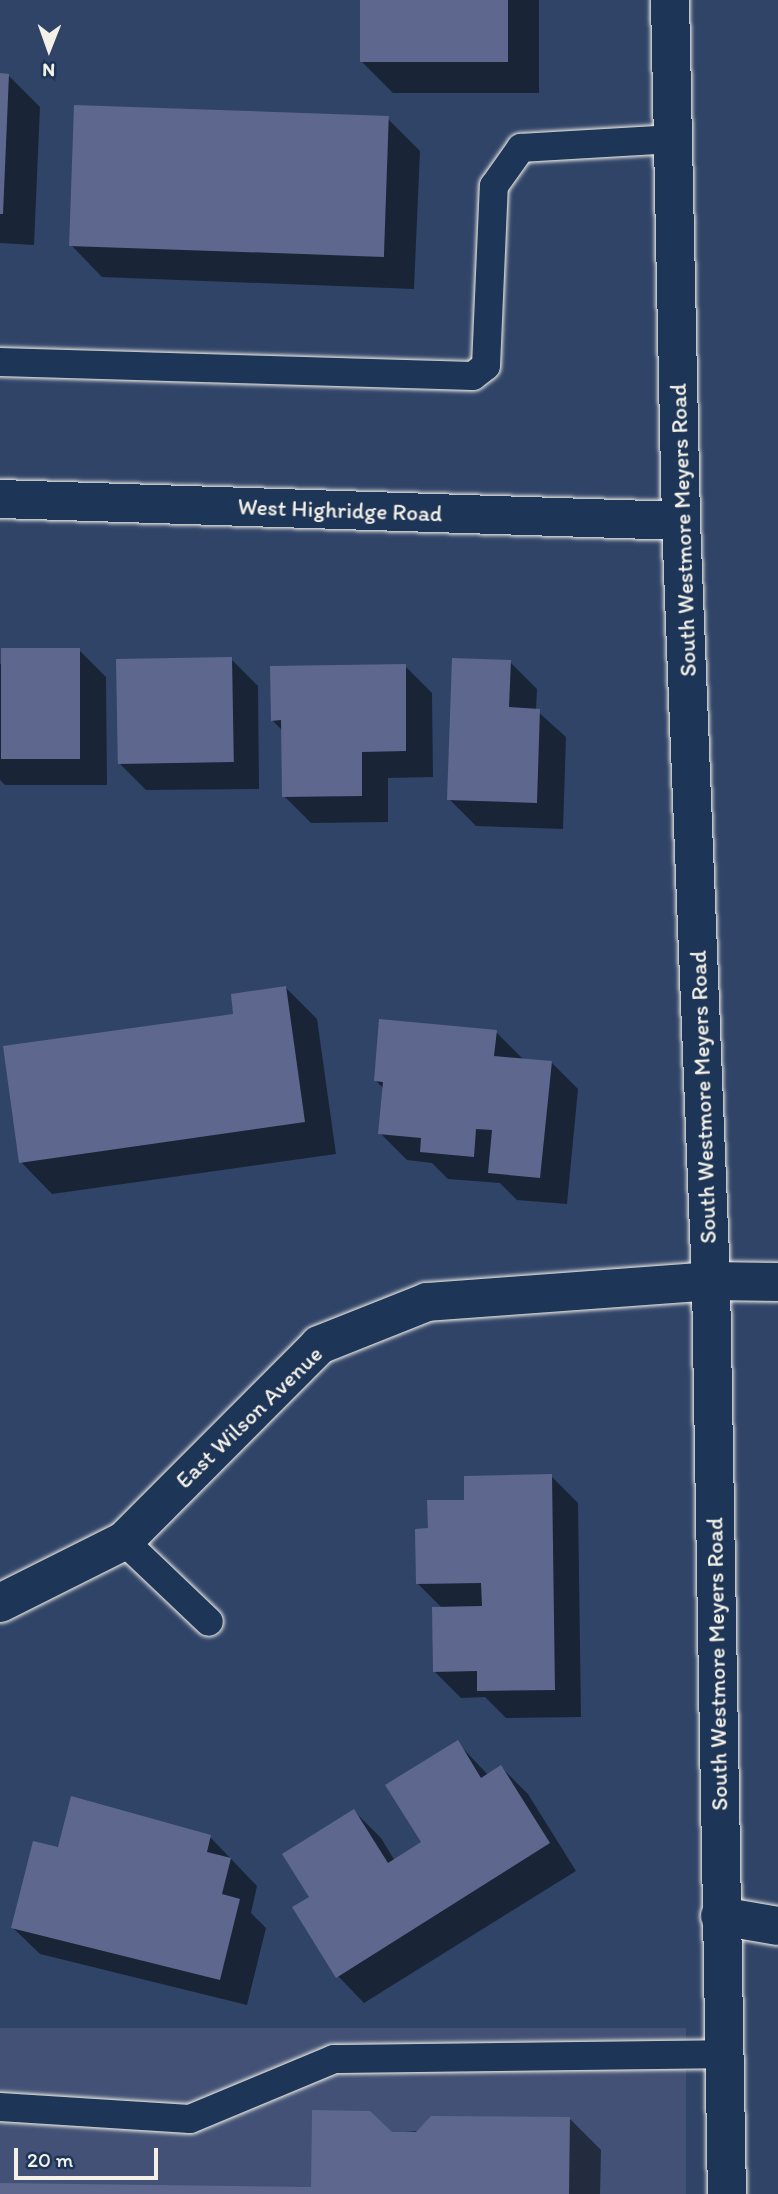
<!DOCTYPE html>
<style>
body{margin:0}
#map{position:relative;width:778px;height:2194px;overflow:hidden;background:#304468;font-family:Itim,sans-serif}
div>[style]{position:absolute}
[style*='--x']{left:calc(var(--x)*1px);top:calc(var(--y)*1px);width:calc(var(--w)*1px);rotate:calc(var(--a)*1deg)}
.built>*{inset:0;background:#425175;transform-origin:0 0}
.shadow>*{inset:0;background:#0007}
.building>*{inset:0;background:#5e678e;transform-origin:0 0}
.roads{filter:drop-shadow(0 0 2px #f4f1e8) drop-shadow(0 0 2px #f4f1e8)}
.service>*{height:28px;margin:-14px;padding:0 14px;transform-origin:14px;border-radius:14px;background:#1d3557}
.minor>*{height:38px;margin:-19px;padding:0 19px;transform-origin:19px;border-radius:19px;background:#1d3557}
.tertiary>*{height:38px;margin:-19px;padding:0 19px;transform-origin:19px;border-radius:19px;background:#1d3557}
span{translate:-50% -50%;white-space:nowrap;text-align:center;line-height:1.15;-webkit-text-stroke:5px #1d3557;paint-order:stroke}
.street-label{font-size:23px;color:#f4f1e8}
.north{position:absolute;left:14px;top:14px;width:70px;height:70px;-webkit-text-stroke:5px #1d3557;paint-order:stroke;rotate:181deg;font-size:19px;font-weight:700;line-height:28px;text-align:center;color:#f4f1e8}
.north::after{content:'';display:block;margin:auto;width:24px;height:32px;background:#f4f1e8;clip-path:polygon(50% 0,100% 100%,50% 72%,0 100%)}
.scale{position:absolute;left:14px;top:2148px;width:144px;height:32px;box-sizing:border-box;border:4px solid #f4f1e8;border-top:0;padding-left:9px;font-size:21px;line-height:24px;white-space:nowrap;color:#f4f1e8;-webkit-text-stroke:5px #1d3557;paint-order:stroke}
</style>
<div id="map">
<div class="built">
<i style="left:0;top:2028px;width:686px;height:166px"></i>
</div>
<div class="shadow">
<i style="clip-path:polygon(362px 0,539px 0,539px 93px,393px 93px,362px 62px)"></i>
<i style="clip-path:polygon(0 75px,8px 75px,40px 107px,34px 245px,0 243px)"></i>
<i style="clip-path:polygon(388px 119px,420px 151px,414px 289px,102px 277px,71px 245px)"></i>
<i style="clip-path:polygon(79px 650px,106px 677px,107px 785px,5px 785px,0 780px,0 664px)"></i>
<i style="clip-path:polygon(231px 659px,258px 686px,259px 789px,146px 790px,119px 763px)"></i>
<i style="clip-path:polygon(510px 662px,537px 689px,536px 710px,566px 737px,563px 829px,476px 826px,449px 799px)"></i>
<i style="clip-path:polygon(405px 666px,432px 693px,433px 777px,388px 778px,388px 822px,311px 823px,284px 796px,283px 731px,272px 720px)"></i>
<i style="clip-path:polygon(286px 988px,317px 1019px,336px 1154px,52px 1194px,21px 1162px,235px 1015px)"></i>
<i style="clip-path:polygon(496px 1032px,523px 1059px,551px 1062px,578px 1089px,567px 1204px,517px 1200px,500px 1183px,448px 1179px,432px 1163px,407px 1160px,380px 1133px,384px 1089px,376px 1081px)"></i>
<i style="clip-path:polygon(551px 1476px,578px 1503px,581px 1717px,506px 1718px,485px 1697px,461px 1698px,434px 1671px,443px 1609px,418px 1584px,430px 1530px)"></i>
<i style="clip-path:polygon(457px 1742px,488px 1775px,501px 1767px,528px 1794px,576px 1871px,364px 2003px,338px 1976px,311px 1897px,354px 1811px,381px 1838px,395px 1861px,424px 1843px)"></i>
<i style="clip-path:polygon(210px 1837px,257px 1886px,251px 1913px,266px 1928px,247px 2005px,40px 1954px,13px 1928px,60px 1849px)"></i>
<i style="clip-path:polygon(570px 2119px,601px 2150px,600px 2194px,0 2194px,0 2185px,313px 2189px,392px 2133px)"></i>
</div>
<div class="building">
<i style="left:360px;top:0;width:148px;height:62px"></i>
<i style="clip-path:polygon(0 73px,9px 74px,3px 214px,0 214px)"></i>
<i style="left:74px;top:105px;width:315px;height:141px;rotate:2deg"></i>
<i style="left:1px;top:648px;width:79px;height:111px"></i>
<i style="left:232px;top:657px;width:105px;height:116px;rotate:89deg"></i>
<i style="clip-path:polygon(452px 658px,511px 660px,509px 707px,540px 709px,537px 803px,447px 800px)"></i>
<i style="clip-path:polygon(406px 664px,406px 751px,362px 752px,362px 796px,282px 797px,281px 720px,271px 721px,270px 666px)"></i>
<i style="clip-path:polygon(286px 986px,305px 1122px,19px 1163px,3px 1046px,233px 1014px,231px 994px)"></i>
<i style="clip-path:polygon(379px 1019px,497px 1030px,494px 1056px,552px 1061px,540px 1178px,488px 1173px,492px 1130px,476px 1129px,474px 1157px,420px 1152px,421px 1138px,378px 1134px,383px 1082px,374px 1081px)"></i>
<i style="clip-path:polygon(552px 1474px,555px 1690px,477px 1691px,477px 1671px,433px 1672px,432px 1607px,482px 1606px,481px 1583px,416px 1584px,415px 1529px,428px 1528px,427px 1500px,464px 1500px,464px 1476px)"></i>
<i style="clip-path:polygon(458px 1740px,481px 1778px,501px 1765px,550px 1843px,336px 1978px,292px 1907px,309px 1897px,282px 1854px,354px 1809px,388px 1863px,421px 1842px,385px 1785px)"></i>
<i style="clip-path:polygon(71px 1796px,211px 1835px,207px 1852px,231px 1858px,222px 1894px,240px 1899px,220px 1980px,11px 1928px,33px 1841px,58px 1847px)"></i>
<i style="clip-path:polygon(312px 2110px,370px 2111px,392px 2132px,416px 2132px,431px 2116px,570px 2117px,569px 2194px,0 2194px,0 2183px,311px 2187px)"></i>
</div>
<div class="roads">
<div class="service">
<i style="--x:0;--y:362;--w:473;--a:1.7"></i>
<i style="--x:473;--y:376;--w:16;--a:-38"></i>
<i style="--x:486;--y:366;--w:180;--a:-87.5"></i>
<i style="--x:494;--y:186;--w:47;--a:-54.6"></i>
<i style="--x:521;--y:148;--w:152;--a:-3.4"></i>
<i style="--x:124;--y:1541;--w:117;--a:43.6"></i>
<i style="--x:0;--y:2107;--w:190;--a:3.6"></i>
<i style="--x:190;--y:2119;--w:156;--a:-22.6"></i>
<i style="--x:334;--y:2059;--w:390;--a:-0.7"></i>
</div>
<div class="minor">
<i style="--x:0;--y:499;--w:681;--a:1.85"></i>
<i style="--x:0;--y:1603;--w:139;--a:-26.6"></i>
<i style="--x:124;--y:1541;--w:276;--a:-45.1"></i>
<i style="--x:319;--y:1345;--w:116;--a:-21.7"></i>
<i style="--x:427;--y:1302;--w:285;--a:-4.2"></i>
<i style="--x:720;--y:1916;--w:59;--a:9.8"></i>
</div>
<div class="tertiary">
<i style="--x:670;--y:0;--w:521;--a:88.79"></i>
<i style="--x:681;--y:521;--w:761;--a:87.74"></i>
<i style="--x:711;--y:1281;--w:913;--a:89"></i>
<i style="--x:711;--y:1281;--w:67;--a:0.9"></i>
</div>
</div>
<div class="street-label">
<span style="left:340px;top:510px;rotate:2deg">West Highridge Road</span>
<span style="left:683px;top:530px;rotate:-92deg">South Westmore Meyers Road</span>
<span style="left:703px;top:1097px;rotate:-92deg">South Westmore Meyers Road</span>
<span style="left:249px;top:1417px;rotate:-44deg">East Wilson Avenue</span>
<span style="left:717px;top:1664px;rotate:-91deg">South Westmore Meyers Road</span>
</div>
<div class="north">N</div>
<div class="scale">20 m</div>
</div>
